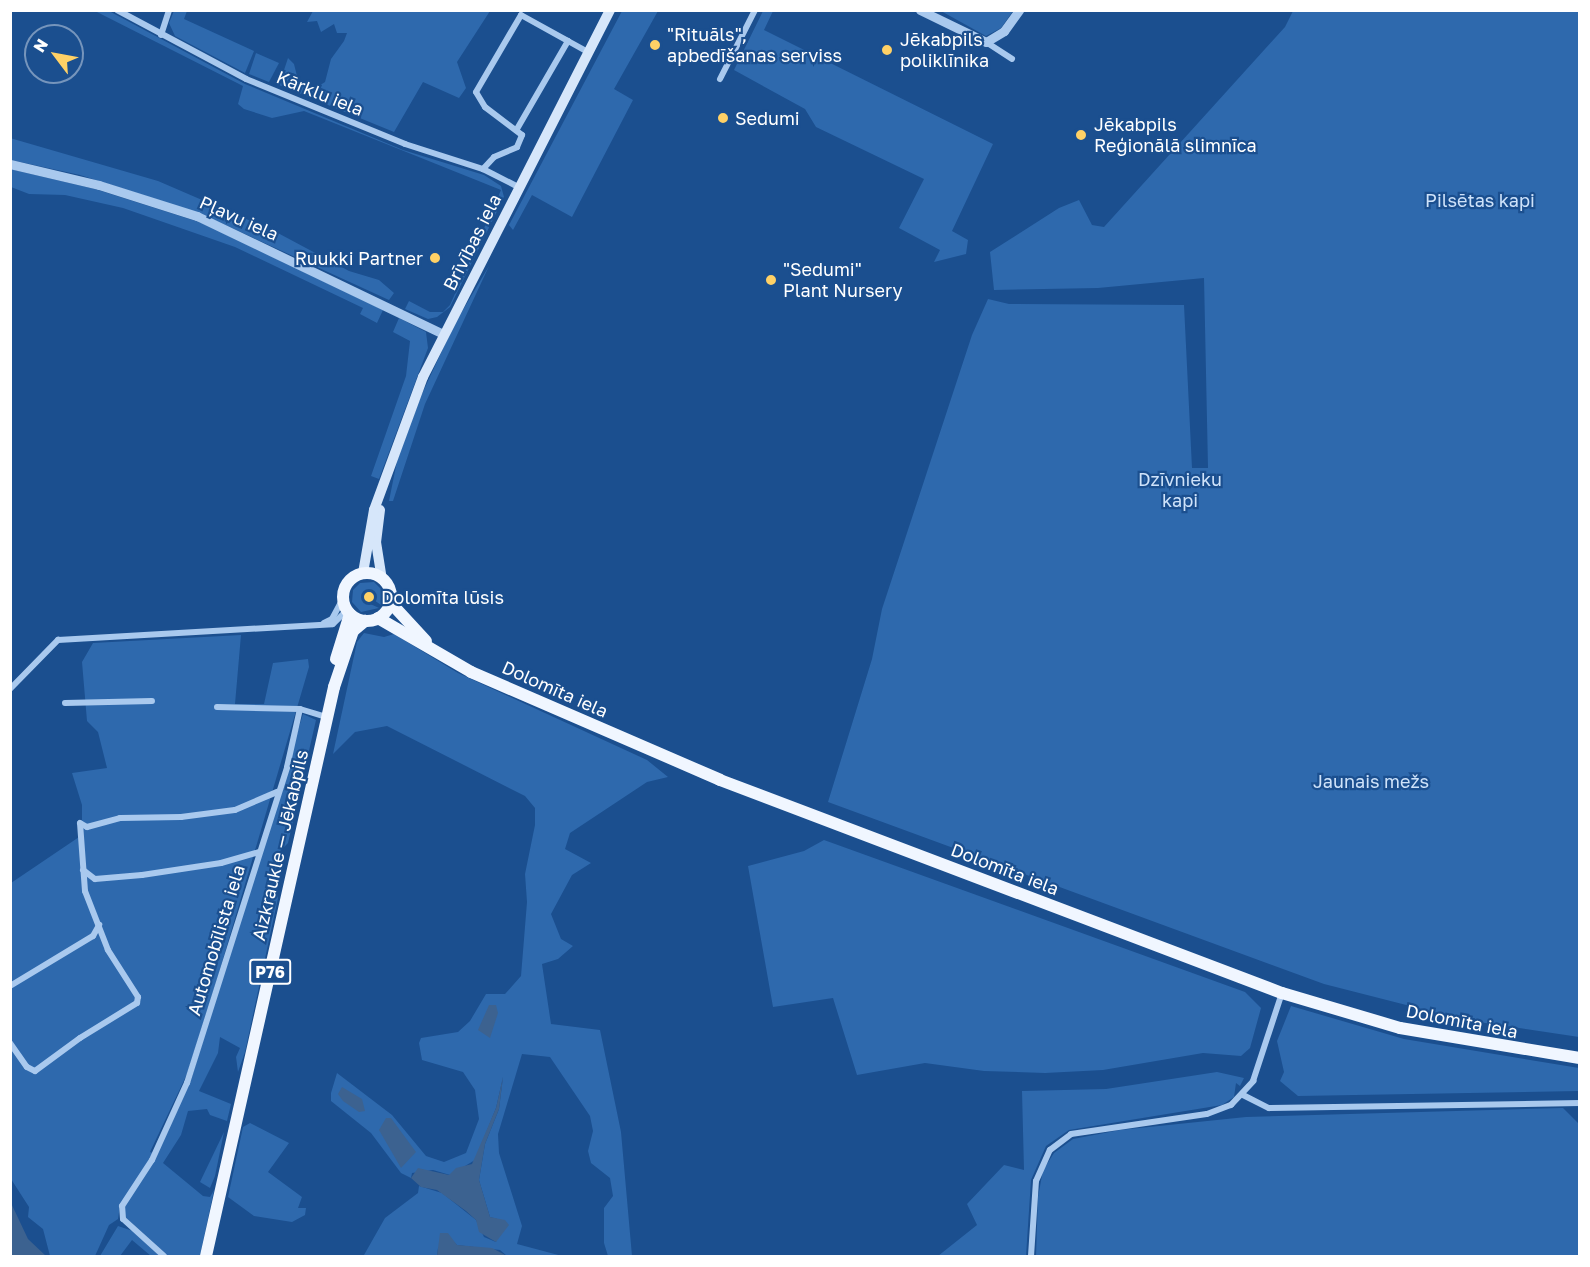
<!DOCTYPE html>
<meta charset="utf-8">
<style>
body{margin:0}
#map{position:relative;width:1590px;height:1267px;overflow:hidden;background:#1b4f8f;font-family:"Golos Text",sans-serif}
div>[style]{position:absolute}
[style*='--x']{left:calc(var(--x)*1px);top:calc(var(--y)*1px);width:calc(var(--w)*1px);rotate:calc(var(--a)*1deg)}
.green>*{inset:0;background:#2e69ad}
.water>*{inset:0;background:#3c6290}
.minor>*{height:6px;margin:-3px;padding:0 3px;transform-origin:3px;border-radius:3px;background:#a9c9ee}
.tertiary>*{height:9px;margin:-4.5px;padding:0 4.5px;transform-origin:4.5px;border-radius:4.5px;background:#a9c9ee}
.secondary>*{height:10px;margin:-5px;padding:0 5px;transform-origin:5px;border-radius:5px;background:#d6e6fa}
.primary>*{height:12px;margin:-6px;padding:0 6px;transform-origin:6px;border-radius:6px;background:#f0f6ff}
.primary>.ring{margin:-6px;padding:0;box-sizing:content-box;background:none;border:12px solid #f0f6ff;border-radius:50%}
.dots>*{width:16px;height:16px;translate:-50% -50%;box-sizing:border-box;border:3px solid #1b4f8f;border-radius:50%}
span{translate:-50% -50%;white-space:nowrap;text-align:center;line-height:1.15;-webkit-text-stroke:4.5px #1b4f8f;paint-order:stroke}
.shield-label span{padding:2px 4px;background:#1b4f8f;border:2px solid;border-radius:4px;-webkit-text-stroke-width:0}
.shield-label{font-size:16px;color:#fff;font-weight:700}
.poi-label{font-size:18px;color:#fff}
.left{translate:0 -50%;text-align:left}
.right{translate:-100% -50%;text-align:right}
.street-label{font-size:18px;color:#fff}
.park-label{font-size:18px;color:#cfe3fa}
.frame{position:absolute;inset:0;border:12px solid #fff;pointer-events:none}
.north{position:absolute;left:24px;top:24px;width:60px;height:60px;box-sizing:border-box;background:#1b4f8f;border:2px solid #7695bc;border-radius:50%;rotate:302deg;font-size:16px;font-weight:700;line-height:24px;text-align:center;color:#fff}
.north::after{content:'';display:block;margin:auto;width:21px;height:27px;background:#ffd166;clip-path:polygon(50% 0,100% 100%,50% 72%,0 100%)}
</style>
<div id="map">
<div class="green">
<i style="clip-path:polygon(95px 11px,109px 11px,245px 84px,403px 150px,484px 175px,501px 186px,504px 197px,450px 307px,437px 317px,428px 319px,405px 309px,409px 301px,430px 312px,443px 312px,450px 305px,501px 190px,304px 111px,272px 118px,244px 109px,238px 104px,243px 86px)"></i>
<i style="clip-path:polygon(174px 11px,187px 11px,184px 19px,254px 51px,245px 73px,175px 36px,169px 23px)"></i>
<i style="clip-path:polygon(313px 11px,313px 10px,490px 11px,457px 62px,466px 88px,459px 98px,423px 82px,394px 132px,279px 85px,288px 58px,294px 64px,298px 80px,314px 89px,325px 82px,331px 59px,344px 41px,347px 33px,337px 33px,334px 24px,321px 32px,317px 21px,307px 22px)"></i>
<i style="clip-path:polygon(622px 11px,658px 11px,614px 89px,633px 100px,572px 217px,532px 195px,513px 230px,509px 225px)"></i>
<i style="clip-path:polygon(763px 11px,773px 11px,764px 30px,993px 144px,952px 231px,968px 240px,966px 254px,934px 262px,940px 250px,899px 228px,924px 179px,816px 127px,805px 109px,734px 70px)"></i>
<i style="clip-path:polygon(941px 11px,1013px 11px,1001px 28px,986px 36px)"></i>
<i style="clip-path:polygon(1293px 11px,1579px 11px,1579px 1037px,1465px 1020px,1324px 984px,828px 802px,872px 659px,882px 609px,972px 335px,988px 299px,1009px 304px,1184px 305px,1192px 468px,1208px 468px,1204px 278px,1098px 288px,994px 290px,990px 252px,1059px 208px,1079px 200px,1092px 225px,1104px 227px,1285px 27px)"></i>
<i style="clip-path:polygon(256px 53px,279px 63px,269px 82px,249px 74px)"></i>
<i style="clip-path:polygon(10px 138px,158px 181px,276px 232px,349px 271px,379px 280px,394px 293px,389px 300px,199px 213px,80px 175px,11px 160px)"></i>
<i style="clip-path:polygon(10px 169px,95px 189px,202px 223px,383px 310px,377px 323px,360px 314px,363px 308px,235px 247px,123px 208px,65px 195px,29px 194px,11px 187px)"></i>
<i style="clip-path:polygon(489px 266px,425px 404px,393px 501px,389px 501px,397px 461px,421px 396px,454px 325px)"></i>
<i style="clip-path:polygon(399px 318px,426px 332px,428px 348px,379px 479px,371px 476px,406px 376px,410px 341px,393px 332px)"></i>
<i style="clip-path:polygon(374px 582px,383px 591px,384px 601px,381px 605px,374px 600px,372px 591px,365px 591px,362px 600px,379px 608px,361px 612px,352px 602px,353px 590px,360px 583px)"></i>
<i style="clip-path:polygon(364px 633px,384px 637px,394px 634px,458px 673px,647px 760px,668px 777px,647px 782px,570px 833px,565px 849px,591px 863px,572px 875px,551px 914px,561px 939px,573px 946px,558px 959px,542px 964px,551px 1024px,600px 1030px,621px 1132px,632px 1256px,608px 1256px,604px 1243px,604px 1208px,613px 1196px,610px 1178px,591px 1163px,588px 1151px,593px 1131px,590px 1116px,550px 1057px,522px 1054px,498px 1134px,499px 1153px,522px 1226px,517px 1244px,562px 1256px,507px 1256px,500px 1250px,457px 1245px,451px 1239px,438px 1248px,437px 1256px,364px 1255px,385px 1218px,418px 1193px,419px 1186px,442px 1193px,476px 1220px,484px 1237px,496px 1242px,501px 1220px,490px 1217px,479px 1180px,485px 1144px,499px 1109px,503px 1077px,496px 1108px,475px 1160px,450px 1175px,433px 1170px,412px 1173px,411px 1178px,401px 1173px,371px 1133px,331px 1101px,331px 1093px,337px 1073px,392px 1115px,426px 1156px,444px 1162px,466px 1153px,479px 1119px,475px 1090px,463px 1072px,422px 1060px,419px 1043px,421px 1038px,458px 1032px,470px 1021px,486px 994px,505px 994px,521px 976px,527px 902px,525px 874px,535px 825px,535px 808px,525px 796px,387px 726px,355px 732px,333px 754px,357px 642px)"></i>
<i style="clip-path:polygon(241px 635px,235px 704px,264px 704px,273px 663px,308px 659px,309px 667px,218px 976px,187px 1074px,150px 1152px,153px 1153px,120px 1206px,118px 1219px,109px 1225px,95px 1256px,50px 1256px,43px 1229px,28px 1217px,29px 1207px,11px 1179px,11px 883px,82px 835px,82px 805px,72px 773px,107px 768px,98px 732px,87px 721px,82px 662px,93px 643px)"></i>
<i style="clip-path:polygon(303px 714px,316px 720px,288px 843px,279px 852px,274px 884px,278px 898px,245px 1052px,238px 1072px,236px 1057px,240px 1048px,220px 1037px,218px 1053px,199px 1091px,231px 1104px,227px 1121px,210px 1115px,207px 1109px,188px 1111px,181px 1135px,163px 1163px,203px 1196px,210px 1197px,214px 1190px,200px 1256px,168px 1256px,124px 1216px,124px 1207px,156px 1157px,191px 1080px)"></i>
<i style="clip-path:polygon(824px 840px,1245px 992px,1261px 1008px,1250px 1048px,1241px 1056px,1203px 1053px,1103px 1070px,1045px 1073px,984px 1071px,925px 1063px,857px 1075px,833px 998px,773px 1007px,748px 866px,804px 851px)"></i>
<i style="clip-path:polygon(1291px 1006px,1404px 1039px,1579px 1068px,1579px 1091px,1298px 1096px,1280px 1081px,1284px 1072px,1277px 1041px)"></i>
<i style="clip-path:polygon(1217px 1072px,1244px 1078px,1240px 1086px,1236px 1083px,1234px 1097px,1222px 1105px,1069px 1130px,1046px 1146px,1031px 1180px,1026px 1256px,938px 1256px,977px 1225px,967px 1204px,1004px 1165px,1024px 1170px,1022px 1091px,1106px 1089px)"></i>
<i style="clip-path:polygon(1563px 1108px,1579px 1124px,1579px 1256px,1036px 1256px,1038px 1197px,1043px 1170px,1054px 1153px,1073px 1139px,1120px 1130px,1246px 1117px)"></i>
<i style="clip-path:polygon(250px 1123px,289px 1143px,268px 1172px,302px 1197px,298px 1208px,306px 1208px,305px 1215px,292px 1222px,254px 1216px,228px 1197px,243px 1127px)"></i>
<i style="clip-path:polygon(224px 1132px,215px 1176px,210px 1188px,200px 1182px)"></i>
<i style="clip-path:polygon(118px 1226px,133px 1231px,160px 1256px,151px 1256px,132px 1240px,120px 1256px,100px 1256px)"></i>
</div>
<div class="water">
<i style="clip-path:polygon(489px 1005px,496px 1005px,498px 1013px,490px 1038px,478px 1030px)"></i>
<i style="clip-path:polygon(503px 1077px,499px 1109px,485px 1144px,479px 1180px,490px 1217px,505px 1220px,509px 1225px,496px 1242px,479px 1232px,476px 1220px,466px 1211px,437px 1190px,421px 1187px,411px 1178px,418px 1168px,449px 1175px,456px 1168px,472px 1164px,496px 1108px)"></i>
<i style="clip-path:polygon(342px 1087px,362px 1099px,365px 1111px,359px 1112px,343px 1101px,338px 1094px)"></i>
<i style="clip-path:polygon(386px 1118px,391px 1118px,416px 1152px,401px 1168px,379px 1130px)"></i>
<i style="clip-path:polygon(11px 1203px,28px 1239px,46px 1256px,11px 1256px)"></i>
<i style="clip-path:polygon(440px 1233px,448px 1233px,457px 1245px,492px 1248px,507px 1256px,437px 1256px)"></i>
</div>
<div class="minor">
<i style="--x:117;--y:10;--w:146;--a:28.1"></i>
<i style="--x:246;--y:79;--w:172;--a:22.2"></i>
<i style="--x:405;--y:144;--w:82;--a:17.8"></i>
<i style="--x:483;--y:169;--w:39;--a:27"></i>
<i style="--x:161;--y:35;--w:26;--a:-72"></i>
<i style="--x:568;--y:41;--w:23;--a:29"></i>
<i style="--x:986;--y:42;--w:31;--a:33"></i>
<i style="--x:720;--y:79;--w:77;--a:-63.1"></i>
<i style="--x:483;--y:169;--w:16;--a:-47"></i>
<i style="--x:494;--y:157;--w:25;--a:-23"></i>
<i style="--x:517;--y:147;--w:13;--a:-67"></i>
<i style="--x:522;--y:135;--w:46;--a:-142.9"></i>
<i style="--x:485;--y:107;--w:17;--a:-121"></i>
<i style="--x:476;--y:92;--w:89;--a:-59.7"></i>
<i style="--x:521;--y:15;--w:54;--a:29"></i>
<i style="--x:568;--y:41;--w:102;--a:120.1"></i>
<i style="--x:324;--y:623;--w:9;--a:-27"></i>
<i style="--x:332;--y:619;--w:24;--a:-62"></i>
<i style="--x:10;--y:689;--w:69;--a:-45.6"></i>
<i style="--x:58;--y:640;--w:275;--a:-3.3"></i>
<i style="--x:333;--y:624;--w:18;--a:-45"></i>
<i style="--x:65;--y:703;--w:87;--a:-1.3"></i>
<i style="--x:217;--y:707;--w:83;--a:1.4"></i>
<i style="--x:83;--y:870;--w:15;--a:37"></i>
<i style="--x:95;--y:879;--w:47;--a:-4.9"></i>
<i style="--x:142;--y:875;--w:80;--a:-8.6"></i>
<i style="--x:221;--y:863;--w:40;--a:-16"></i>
<i style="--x:10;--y:986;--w:97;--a:-31.1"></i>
<i style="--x:93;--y:936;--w:13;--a:-61"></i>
<i style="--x:10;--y:1043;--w:29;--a:55"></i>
<i style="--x:27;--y:1067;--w:9;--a:27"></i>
<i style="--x:35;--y:1071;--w:56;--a:-36.3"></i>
<i style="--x:80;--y:1038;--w:67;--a:-31.6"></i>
<i style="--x:137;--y:1003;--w:6;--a:-81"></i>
<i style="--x:138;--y:997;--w:56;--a:-122.6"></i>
<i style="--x:108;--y:950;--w:63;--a:-111.3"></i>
<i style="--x:85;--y:891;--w:68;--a:-94.2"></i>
<i style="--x:80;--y:823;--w:8;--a:30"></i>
<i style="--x:87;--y:827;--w:34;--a:-15"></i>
<i style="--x:120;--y:818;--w:61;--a:-0.9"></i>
<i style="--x:181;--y:817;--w:54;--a:-7.4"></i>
<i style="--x:235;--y:810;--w:46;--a:-23.2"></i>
<i style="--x:1243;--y:1095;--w:29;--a:27"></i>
<i style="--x:1269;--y:1108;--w:311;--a:-0.9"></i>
<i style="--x:164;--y:1256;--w:55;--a:-137.9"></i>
<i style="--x:123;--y:1219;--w:13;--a:-94"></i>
<i style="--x:122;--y:1206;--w:55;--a:-56.9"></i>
<i style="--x:152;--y:1160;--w:85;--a:-65.6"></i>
<i style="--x:187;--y:1083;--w:331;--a:-72.4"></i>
<i style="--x:287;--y:767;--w:59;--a:-77.4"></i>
<i style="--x:300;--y:709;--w:28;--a:17"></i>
<i style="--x:1031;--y:1256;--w:75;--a:-86.2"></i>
<i style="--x:1036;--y:1181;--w:34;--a:-66"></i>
<i style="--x:1050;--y:1150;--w:26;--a:-37"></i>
<i style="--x:1071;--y:1134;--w:137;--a:-8.4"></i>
<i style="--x:1207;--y:1114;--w:26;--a:-21"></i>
<i style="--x:1231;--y:1105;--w:33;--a:-47"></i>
<i style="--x:1253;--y:1081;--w:93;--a:-71.8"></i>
</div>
<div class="tertiary">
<i style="--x:920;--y:10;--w:73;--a:25.9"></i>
<i style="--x:986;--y:42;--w:21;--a:-31"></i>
<i style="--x:1004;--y:31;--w:26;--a:-54"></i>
<i style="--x:10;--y:164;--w:91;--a:13.3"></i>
<i style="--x:99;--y:185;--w:103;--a:17.6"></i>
<i style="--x:197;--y:216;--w:273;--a:25.6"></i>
</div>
<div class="secondary">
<i style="--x:380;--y:510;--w:32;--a:97"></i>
<i style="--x:376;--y:542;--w:36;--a:81"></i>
<i style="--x:363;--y:573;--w:64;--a:-80.1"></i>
<i style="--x:374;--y:510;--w:142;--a:-69.8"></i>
<i style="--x:423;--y:377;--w:412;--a:-63"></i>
</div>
<div class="primary">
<i class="ring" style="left:343px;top:573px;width:36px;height:36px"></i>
<i style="--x:390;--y:602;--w:53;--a:47.3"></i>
<i style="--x:378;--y:618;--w:108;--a:30.1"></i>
<i style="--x:471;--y:672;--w:271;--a:23.4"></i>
<i style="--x:720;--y:780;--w:601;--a:20.76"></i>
<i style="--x:1282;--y:993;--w:123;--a:16.5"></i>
<i style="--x:1400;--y:1028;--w:182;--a:9.5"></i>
<i style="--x:336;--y:659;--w:47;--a:-72.7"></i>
<i style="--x:206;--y:1256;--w:583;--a:-77.32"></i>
<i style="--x:334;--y:687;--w:59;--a:-71.3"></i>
<i style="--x:353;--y:631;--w:16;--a:-40"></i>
</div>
<div class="dots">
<i style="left:655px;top:45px;background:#ffd166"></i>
<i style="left:887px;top:50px;background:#ffd166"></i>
<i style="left:723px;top:118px;background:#ffd166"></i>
<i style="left:1081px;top:135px;background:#ffd166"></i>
<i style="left:435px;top:258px;background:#ffd166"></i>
<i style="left:771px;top:280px;background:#ffd166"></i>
<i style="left:369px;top:597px;background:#ffd166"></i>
</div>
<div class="shield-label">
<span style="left:270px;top:972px">P76</span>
</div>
<div class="poi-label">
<span class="left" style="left:667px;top:45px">"Rituāls",<br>apbedīšanas serviss</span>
<span class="left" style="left:900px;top:50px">Jēkabpils<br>poliklīnika</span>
<span class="left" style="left:735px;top:118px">Sedumi</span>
<span class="left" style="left:1094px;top:135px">Jēkabpils<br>Reģionālā slimnīca</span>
<span class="right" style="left:423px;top:258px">Ruukki Partner</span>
<span class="left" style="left:783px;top:280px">"Sedumi"<br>Plant Nursery</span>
<span class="left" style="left:381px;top:597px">Dolomīta lūsis</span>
</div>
<div class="street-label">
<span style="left:320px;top:93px;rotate:22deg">Kārklu iela</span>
<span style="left:239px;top:218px;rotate:24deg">Pļavu iela</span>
<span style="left:472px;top:242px;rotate:-63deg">Brīvības iela</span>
<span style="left:555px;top:689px;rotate:24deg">Dolomīta iela</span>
<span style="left:280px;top:845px;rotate:-77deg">Aizkraukle — Jēkabpils</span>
<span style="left:1005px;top:869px;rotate:21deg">Dolomīta iela</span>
<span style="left:216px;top:940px;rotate:-73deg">Automobīlista iela</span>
<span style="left:1462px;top:1021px;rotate:11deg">Dolomīta iela</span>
</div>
<div class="park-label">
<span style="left:1480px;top:200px">Pilsētas kapi</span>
<span style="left:1180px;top:490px">Dzīvnieku<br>kapi</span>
<span style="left:1371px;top:781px">Jaunais mežs</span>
</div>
<div class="frame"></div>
<div class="north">N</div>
</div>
